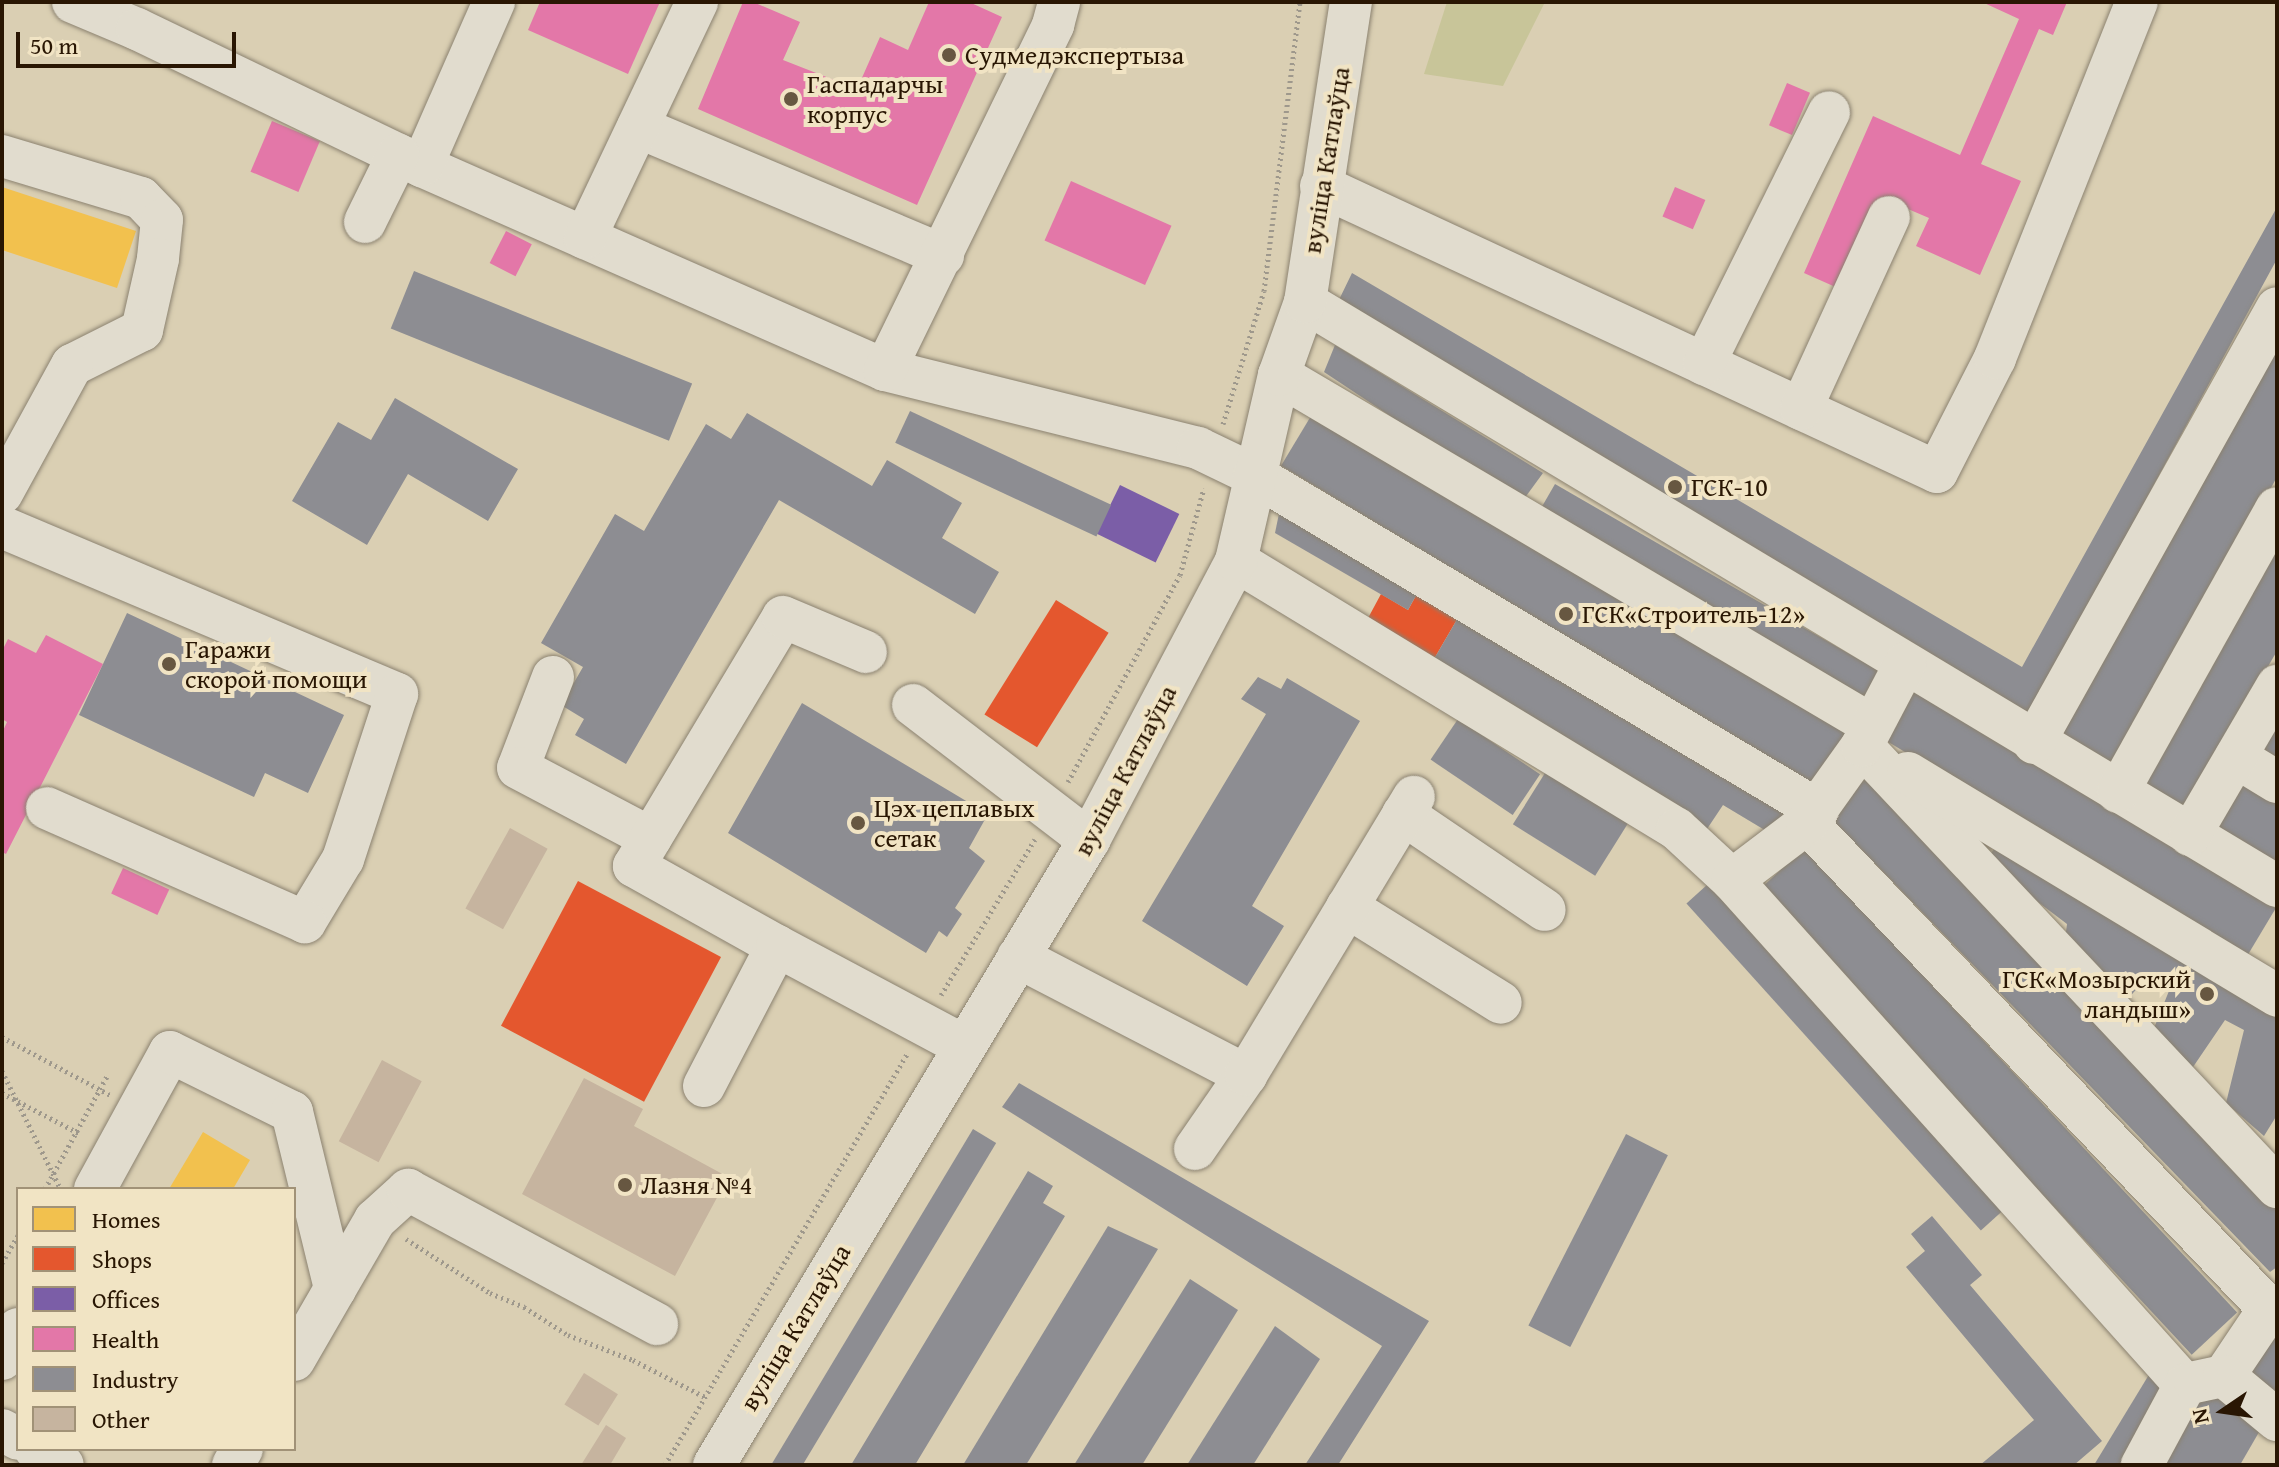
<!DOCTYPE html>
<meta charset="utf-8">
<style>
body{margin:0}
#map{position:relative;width:2279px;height:1467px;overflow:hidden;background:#dacfb3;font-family:"Gentium Book Plus",serif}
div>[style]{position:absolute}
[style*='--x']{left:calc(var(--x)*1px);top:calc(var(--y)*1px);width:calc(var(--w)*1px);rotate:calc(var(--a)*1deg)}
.green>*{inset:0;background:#c8c599}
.homes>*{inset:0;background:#f2c14e}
.shops>*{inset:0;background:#e4572e;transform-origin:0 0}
.offices>*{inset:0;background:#7b5ea7;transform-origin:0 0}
.health>*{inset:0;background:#e377a8;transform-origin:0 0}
.industry>*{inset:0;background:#8d8d92;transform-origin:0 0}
.building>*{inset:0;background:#c6b49f;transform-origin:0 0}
.path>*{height:5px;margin-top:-2.5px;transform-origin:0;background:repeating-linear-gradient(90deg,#9e988c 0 2px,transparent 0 6px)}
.roads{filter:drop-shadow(0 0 2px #8b8270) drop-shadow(0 0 2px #8b8270)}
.minor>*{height:42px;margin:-21px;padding:0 21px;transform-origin:21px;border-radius:21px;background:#e1dcce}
.dots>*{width:22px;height:22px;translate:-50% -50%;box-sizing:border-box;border:4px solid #f1e4c4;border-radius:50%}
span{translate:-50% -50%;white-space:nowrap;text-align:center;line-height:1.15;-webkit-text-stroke:8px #f1e4c4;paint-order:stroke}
.poi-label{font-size:26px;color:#291603}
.left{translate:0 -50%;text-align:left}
.right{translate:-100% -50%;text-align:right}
.street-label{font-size:26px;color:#291603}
.frame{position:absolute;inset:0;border:4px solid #291603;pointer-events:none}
.legend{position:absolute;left:16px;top:1187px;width:280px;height:264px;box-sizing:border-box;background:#f1e4c4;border:2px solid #a19277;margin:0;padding:10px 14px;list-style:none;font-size:24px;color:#291603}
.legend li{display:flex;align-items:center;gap:16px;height:40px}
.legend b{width:40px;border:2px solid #a19277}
.north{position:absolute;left:2183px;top:1371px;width:80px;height:80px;-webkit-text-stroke:6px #f1e4c4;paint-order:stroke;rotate:257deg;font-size:22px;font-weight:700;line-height:32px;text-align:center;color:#291603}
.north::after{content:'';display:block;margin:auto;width:28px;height:36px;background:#291603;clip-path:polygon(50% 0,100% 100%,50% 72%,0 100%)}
.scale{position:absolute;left:16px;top:32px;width:220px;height:36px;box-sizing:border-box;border:4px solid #291603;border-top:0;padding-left:10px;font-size:24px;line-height:28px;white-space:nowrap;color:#291603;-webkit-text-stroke:6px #f1e4c4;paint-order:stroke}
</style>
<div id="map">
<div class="green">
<i style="clip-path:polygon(1447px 2px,1545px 2px,1503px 86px,1424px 74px)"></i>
</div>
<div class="homes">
<i style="clip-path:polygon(2px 187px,136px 231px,117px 288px,2px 250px)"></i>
<i style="clip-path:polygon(203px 1132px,250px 1160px,233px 1189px,169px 1189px)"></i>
</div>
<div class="shops">
<i style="clip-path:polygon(1418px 592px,1459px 616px,1434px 659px,1367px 620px,1381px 594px,1408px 610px)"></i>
<i style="left:1056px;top:600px;width:62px;height:135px;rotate:32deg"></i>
<i style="left:578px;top:881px;width:162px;height:164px;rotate:28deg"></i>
</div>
<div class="offices">
<i style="left:1120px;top:485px;width:66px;height:54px;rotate:26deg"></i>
</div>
<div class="health">
<i style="clip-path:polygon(540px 2px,660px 2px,628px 74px,528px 30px)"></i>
<i style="clip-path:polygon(743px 2px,753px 2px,800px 22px,783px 60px,857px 89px,880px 37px,908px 50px,929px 2px,969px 2px,1002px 17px,917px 205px,698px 109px)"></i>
<i style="clip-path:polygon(1982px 2px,2067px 2px,2053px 35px,2039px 29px,1981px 164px,2021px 181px,1980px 275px,1916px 246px,1929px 218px,1880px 197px,1840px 289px,1804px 273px,1873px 116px,1960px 155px,2019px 19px)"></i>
<i style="left:1787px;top:83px;width:25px;height:46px;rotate:23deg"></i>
<i style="left:272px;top:121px;width:52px;height:55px;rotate:23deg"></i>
<i style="left:1071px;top:181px;width:110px;height:65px;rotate:24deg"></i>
<i style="left:1675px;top:187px;width:33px;height:32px;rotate:23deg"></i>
<i style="left:506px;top:231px;width:29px;height:36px;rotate:27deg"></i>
<i style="clip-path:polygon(46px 635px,103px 664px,6px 854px,2px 852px,2px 733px,7px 722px,2px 719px,2px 651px,8px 639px,36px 653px)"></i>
<i style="left:123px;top:868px;width:51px;height:28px;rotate:25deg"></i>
</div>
<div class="industry">
<i style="clip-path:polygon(2277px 207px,2277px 259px,2025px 721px,1336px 306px,1352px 273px,2022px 667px)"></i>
<i style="left:414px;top:271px;width:300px;height:62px;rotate:22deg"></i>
<i style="clip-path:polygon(1335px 345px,1543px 473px,1521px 503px,1324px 372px)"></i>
<i style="clip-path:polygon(2277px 348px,2277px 477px,2111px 775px,2057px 741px)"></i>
<i style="clip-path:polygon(395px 398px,518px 469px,488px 521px,408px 474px,367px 545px,292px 501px,338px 422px,371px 440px)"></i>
<i style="left:910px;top:411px;width:222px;height:35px;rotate:25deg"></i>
<i style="left:1314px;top:411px;width:624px;height:64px;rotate:31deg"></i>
<i style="clip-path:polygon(747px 413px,872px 486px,887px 460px,962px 503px,942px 538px,999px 572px,975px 614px,779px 500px,626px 764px,575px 735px,584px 719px,561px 705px,583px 667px,541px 643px,615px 514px,644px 531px,706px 424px,731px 439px)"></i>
<i style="left:1555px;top:484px;width:377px;height:33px;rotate:30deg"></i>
<i style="clip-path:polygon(1281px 504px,1418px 592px,1408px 610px,1275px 533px)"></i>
<i style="clip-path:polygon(2277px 534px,2277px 651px,2183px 813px,2137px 779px)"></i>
<i style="clip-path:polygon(127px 613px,344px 715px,308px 793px,265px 773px,254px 797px,79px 715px)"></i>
<i style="clip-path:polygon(1459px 616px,1796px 816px,1778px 838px,1723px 805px,1707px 829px,1434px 659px)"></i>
<i style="clip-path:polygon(1258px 677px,1281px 689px,1287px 678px,1360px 721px,1252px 906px,1284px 926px,1247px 986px,1142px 921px,1266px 714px,1241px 699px)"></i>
<i style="left:1914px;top:691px;width:422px;height:57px;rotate:31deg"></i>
<i style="clip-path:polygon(802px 703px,988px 814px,969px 848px,985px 861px,955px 908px,962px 914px,947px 937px,939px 931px,926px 953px,728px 833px)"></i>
<i style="left:1458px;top:719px;width:99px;height:49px;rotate:34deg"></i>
<i style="clip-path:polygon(2277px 721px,2277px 765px,2257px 753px)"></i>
<i style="left:1550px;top:765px;width:97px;height:70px;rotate:32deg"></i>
<i style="clip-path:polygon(1869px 775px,2277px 1205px,2277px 1267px,2270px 1272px,1828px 815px)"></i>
<i style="clip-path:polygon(2242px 780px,2277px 801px,2277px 866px,2214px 829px)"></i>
<i style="clip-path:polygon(2001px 839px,2277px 1013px,2277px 1115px,2264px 1136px,2226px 1103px,2244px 1030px,2225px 1020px,2193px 1067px,2154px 1028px,2171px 986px,2150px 974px,2125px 1002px,2064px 947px,2067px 924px,1985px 862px)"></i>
<i style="left:1804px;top:848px;width:635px;height:62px;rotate:47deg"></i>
<i style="left:1708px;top:884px;width:440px;height:29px;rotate:48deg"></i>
<i style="clip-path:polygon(1019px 1083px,1429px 1321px,1338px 1465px,1305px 1465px,1382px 1346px,1002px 1107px)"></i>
<i style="left:973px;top:1129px;width:27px;height:392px;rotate:31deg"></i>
<i style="left:1626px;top:1134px;width:47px;height:215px;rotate:27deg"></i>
<i style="clip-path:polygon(1028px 1171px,1053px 1186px,1043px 1203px,1065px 1216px,915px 1465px,851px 1465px)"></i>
<i style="clip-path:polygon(1932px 1216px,1982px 1275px,1970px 1285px,2102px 1441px,2074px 1465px,1980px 1465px,2034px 1420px,1906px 1267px,1925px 1251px,1911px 1234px)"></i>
<i style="clip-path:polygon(1108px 1226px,1158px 1249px,1026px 1465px,963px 1465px)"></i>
<i style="clip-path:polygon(1190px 1279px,1238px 1310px,1142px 1465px,1074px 1465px)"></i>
<i style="clip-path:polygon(1275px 1326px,1320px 1359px,1253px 1465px,1187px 1465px)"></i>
<i style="clip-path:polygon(2277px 1327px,2277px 1398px,2246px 1376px)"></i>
<i style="clip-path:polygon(2150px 1373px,2167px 1387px,2123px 1465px,2094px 1465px)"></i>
<i style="clip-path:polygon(2208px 1385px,2266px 1420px,2240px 1465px,2165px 1465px)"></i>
</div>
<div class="building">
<i style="left:510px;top:828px;width:43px;height:92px;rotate:29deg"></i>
<i style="left:382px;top:1060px;width:45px;height:92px;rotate:28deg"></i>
<i style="clip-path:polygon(584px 1078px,643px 1109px,634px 1126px,728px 1177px,675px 1276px,522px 1194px)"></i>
<i style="left:584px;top:1373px;width:40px;height:37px;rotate:32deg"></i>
<i style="clip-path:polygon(606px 1425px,626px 1438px,610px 1465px,581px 1465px)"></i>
</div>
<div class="path">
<i style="--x:1223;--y:424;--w:139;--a:-72.9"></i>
<i style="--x:1264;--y:291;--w:291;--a:-82.9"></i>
<i style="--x:1068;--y:782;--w:235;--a:-61.6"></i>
<i style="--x:1180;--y:575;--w:90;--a:-74.6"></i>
<i style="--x:941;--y:995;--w:182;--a:-58.9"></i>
<i style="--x:2;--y:1037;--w:123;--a:28.2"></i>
<i style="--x:2;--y:1071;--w:131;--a:63.6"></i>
<i style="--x:2;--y:1093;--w:87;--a:27.5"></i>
<i style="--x:45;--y:1189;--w:129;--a:-61.2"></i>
<i style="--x:406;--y:1239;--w:100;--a:32.7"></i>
<i style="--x:490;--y:1293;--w:37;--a:22"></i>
<i style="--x:524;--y:1307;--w:52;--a:32.5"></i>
<i style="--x:568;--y:1335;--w:70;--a:21"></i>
<i style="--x:633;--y:1360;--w:81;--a:27.2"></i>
<i style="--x:2;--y:1263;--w:32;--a:-60"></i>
<i style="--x:665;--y:1465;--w:479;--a:-59.5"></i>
</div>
<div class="roads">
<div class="minor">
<i style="--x:73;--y:2;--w:69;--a:22.9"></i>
<i style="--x:137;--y:29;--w:316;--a:25.7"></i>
<i style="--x:422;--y:166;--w:506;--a:23.78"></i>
<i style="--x:885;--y:370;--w:323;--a:14"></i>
<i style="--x:1198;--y:448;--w:62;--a:25.7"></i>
<i style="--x:1254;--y:475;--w:656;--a:30.71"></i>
<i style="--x:638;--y:127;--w:331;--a:22.8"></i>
<i style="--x:2;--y:156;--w:145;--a:16.8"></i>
<i style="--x:141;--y:198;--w:30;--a:46"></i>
<i style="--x:162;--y:220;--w:39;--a:96"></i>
<i style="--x:158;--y:259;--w:73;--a:102.7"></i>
<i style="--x:142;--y:330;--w:78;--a:153.4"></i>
<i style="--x:72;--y:365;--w:146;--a:118.7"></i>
<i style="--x:422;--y:166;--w:179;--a:-66.3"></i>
<i style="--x:1321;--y:186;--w:679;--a:24.9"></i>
<i style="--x:1937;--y:472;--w:128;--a:-63"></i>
<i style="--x:1995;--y:358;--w:383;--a:-68.3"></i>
<i style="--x:365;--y:222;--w:75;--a:-63.8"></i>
<i style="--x:585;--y:238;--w:261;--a:-64.6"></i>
<i style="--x:1305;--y:302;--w:1134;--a:31"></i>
<i style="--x:1704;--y:364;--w:281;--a:-63.6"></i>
<i style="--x:885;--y:370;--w:384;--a:-64"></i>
<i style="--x:1053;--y:25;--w:24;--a:-75"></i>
<i style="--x:1279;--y:375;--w:689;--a:30.55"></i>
<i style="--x:1801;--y:409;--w:211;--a:-65.4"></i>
<i style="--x:2;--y:527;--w:429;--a:22.9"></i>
<i style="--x:397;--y:694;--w:174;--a:108.1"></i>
<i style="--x:343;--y:859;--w:74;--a:121.1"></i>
<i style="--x:305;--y:922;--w:282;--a:-156.2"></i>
<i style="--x:1236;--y:561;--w:516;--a:31.29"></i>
<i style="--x:1677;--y:829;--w:75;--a:42.8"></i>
<i style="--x:1732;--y:880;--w:678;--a:48.11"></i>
<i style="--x:2185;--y:1385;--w:91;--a:118.3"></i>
<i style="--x:553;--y:677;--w:97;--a:111"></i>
<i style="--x:518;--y:768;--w:150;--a:27.8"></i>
<i style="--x:913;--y:705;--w:222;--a:37.5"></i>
<i style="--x:2034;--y:743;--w:498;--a:-60.8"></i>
<i style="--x:1862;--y:746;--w:606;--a:46.74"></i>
<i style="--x:2236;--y:757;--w:48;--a:31.4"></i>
<i style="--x:1908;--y:773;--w:431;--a:31.1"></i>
<i style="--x:2118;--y:792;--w:325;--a:-60.8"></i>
<i style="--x:1403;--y:814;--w:171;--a:34.1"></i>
<i style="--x:1807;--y:823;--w:671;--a:46.45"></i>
<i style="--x:2269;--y:1309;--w:81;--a:123.9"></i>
<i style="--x:2190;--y:835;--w:173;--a:-59.7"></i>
<i style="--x:1732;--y:880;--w:94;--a:-37.2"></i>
<i style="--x:1807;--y:823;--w:95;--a:-54.5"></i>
<i style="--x:1862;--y:746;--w:93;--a:-62.3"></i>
<i style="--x:1347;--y:907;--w:181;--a:31.9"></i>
<i style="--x:777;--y:946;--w:164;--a:-150.8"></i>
<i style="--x:634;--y:866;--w:290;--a:-59.1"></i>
<i style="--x:783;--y:617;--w:90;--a:22.9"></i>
<i style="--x:1018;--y:957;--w:257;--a:27.4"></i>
<i style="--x:704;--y:1086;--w:158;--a:-62.5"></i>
<i style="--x:777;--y:946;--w:212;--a:28.1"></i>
<i style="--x:1195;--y:1149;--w:90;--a:-55.4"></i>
<i style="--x:1246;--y:1075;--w:325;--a:-58.9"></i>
<i style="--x:95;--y:1189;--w:156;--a:-61.3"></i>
<i style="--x:170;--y:1052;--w:136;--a:26.2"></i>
<i style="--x:292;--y:1112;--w:182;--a:76.3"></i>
<i style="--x:335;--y:1289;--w:82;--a:120"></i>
<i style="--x:335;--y:1289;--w:80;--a:-59.9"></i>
<i style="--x:375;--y:1220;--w:45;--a:-42.3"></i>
<i style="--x:408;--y:1190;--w:283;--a:28.3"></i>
<i style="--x:2;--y:1359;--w:34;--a:-62"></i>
<i style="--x:2195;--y:1382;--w:30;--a:-12"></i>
<i style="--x:2224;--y:1376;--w:69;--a:39.7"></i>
<i style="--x:2;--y:1430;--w:18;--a:29"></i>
<i style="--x:35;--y:1449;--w:32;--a:30"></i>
<i style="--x:233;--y:1465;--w:18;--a:-61"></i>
<i style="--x:714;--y:1465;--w:729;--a:-59.04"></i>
<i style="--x:1089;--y:840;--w:315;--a:-62.2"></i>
<i style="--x:1236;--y:561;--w:191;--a:-77"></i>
<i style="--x:1279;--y:375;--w:77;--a:-70.4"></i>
<i style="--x:1305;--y:302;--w:304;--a:-81.3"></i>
</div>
</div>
<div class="dots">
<i style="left:949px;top:55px;background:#675741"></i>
<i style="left:791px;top:99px;background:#675741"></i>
<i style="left:1675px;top:487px;background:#675741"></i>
<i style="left:1566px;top:614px;background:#675741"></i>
<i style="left:169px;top:664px;background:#675741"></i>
<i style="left:858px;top:823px;background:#675741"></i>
<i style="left:2207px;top:994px;background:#675741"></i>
<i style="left:625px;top:1185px;background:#675741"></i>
</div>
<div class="poi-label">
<span class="left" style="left:965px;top:55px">Судмедэкспертыза</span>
<span class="left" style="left:807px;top:99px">Гаспадарчы<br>корпус</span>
<span class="left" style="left:1691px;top:487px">ГСК-10</span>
<span class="left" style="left:1582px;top:614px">ГСК«Строитель-12»</span>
<span class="left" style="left:185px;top:664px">Гаражи<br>скорой помощи</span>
<span class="left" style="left:874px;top:823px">Цэх цеплавых<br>сетак</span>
<span class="right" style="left:2191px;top:994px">ГСК«Мозырский<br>ландыш»</span>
<span class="left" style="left:641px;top:1185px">Лазня №4</span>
</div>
<div class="street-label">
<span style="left:1326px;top:160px;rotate:-81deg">вуліца Катлаўца</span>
<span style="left:1125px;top:770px;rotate:-62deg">вуліца Катлаўца</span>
<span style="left:795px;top:1327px;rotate:-59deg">вуліца Катлаўца</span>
</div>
<div class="frame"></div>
<ul class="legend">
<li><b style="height:22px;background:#f2c14e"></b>Homes</li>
<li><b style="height:22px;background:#e4572e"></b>Shops</li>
<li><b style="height:22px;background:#7b5ea7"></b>Offices</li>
<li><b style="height:22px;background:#e377a8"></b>Health</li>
<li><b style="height:22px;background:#8d8d92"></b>Industry</li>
<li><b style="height:22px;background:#c6b49f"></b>Other</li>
</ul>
<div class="north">N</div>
<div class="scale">50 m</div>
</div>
